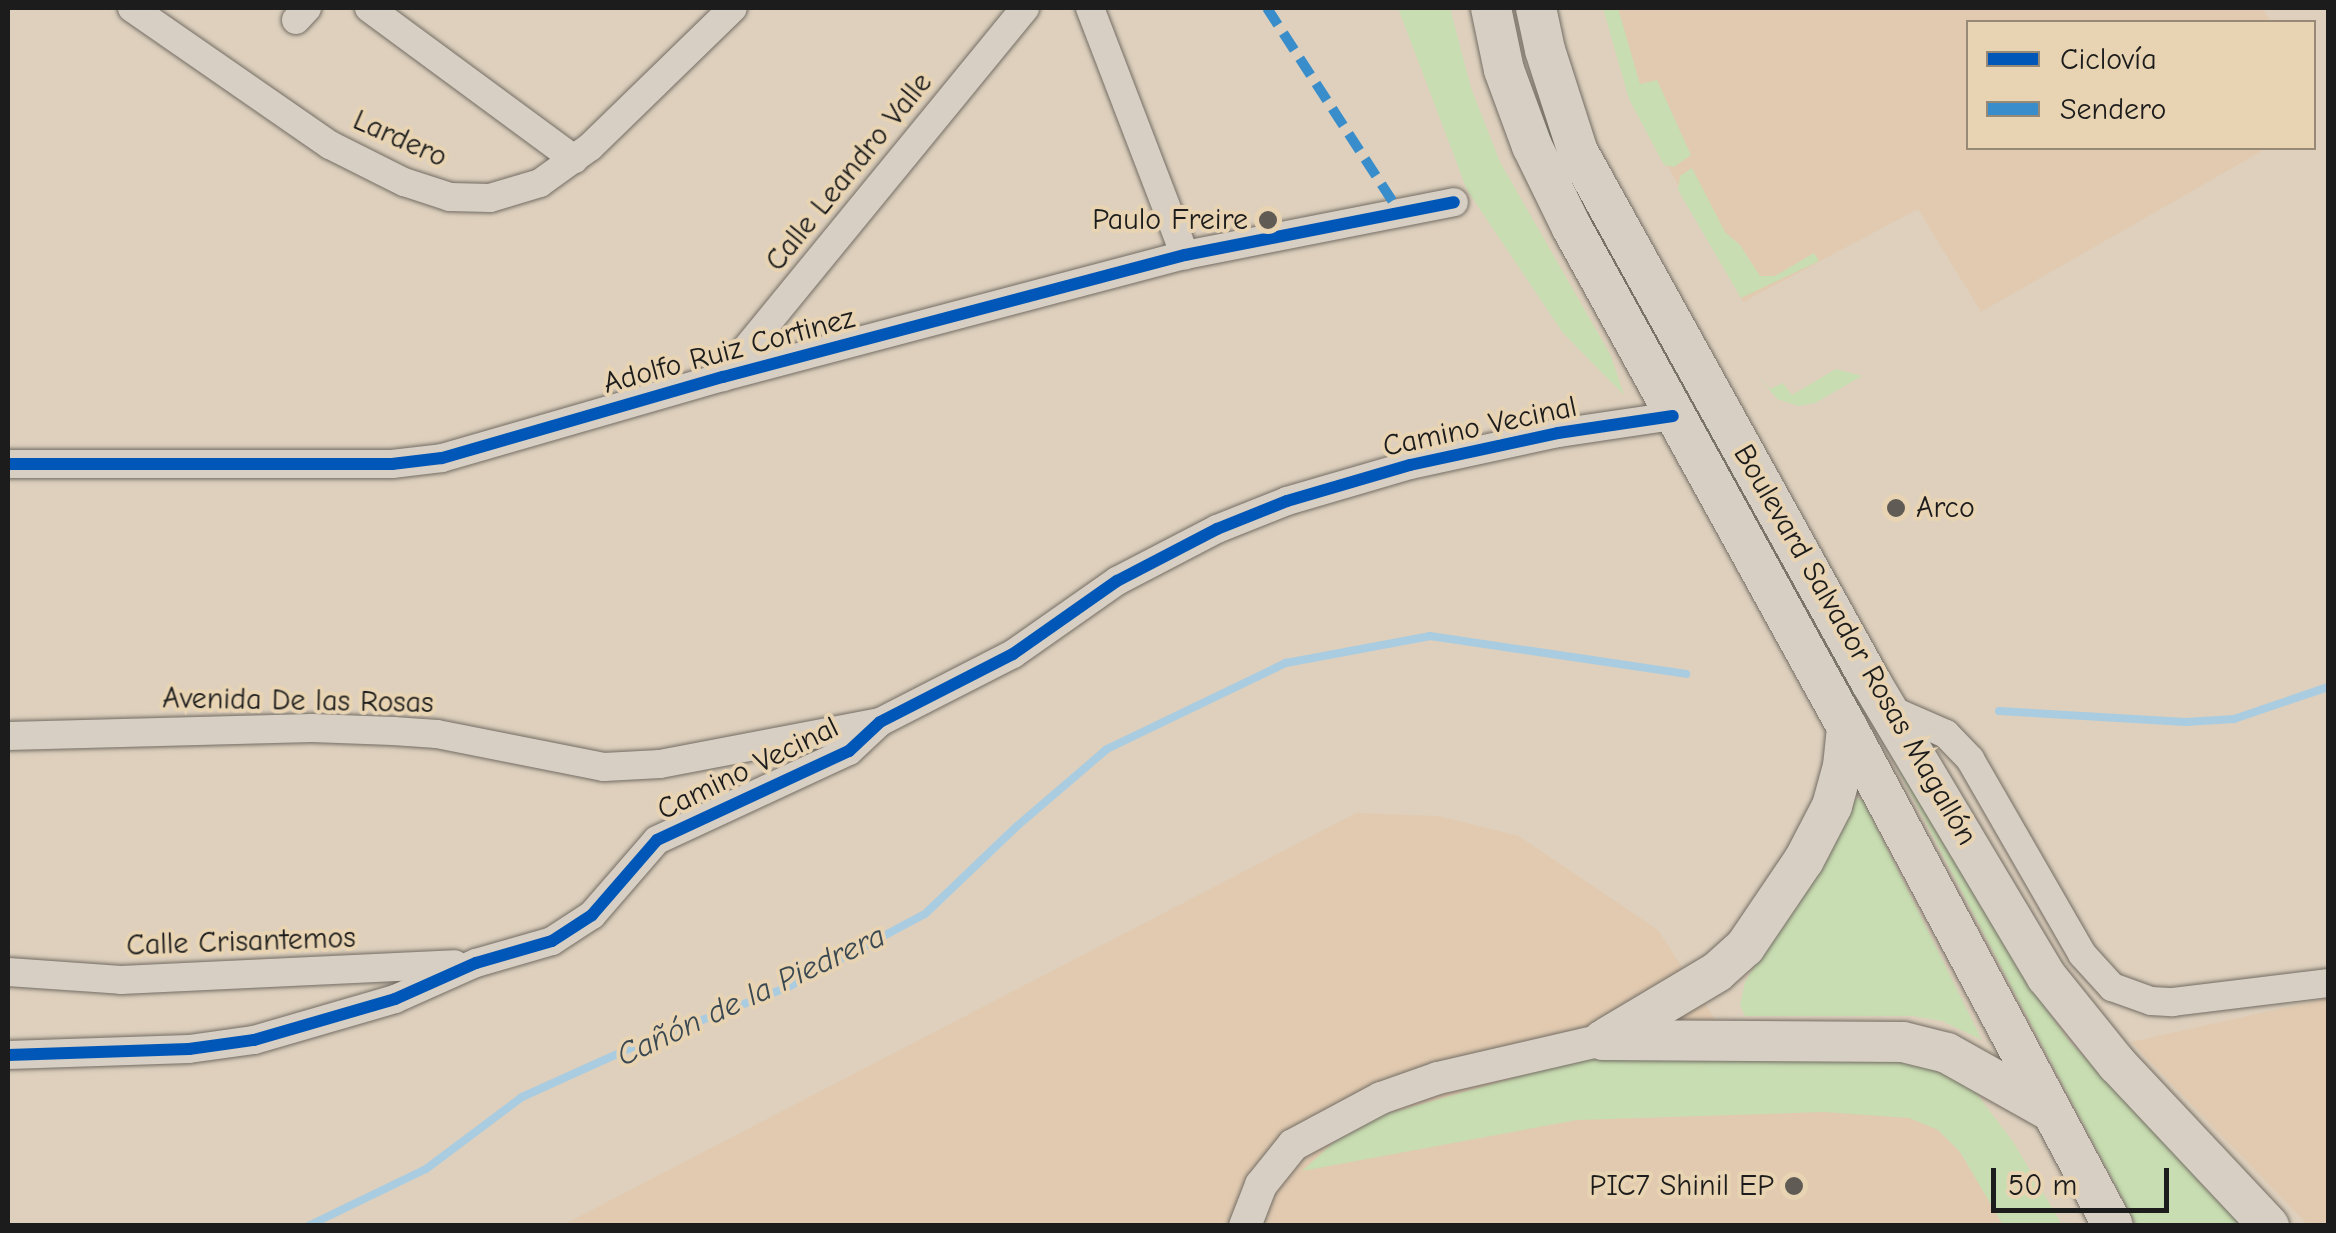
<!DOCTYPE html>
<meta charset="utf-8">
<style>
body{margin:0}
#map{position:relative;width:2336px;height:1233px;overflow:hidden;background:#ded0bd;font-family:"Comic Neue",sans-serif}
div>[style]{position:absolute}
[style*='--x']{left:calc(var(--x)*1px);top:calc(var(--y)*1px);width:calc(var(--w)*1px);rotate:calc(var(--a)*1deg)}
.built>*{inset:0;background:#e1cab0}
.green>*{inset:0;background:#c8ddb1}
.stream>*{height:8px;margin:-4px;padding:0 4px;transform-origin:4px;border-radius:4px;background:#a9cce1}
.roads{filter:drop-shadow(0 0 2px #736d64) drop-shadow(0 0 2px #736d64)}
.minor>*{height:28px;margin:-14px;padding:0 14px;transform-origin:14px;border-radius:14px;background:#d7cfc3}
.major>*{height:32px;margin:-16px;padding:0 16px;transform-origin:16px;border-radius:16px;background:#d7cfc3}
.highway>*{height:40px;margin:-20px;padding:0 20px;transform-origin:20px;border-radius:20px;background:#d7cfc3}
.quiet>*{height:10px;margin-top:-5px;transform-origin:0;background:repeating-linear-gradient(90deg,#388dca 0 20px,transparent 0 30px)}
.cycleway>*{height:12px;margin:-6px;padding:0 6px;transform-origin:6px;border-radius:6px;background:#0057b8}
.dots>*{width:28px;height:28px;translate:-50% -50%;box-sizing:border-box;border:5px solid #e8d4b2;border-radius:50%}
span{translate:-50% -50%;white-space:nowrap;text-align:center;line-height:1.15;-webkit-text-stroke:8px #e8d4b2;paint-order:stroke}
.street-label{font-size:30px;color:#1c1c1c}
.poi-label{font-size:30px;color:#1c1c1c}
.right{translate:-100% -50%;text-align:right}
.left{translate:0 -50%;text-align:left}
.water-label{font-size:32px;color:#3a4851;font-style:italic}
.frame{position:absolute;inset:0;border:10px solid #1c1c1c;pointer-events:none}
.legend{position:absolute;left:1966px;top:20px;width:350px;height:130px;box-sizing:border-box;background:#e8d4b2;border:2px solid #968a76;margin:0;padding:12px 18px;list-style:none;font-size:30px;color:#1c1c1c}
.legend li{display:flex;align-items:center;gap:20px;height:50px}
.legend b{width:50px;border:2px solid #968a76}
.scale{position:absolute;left:1991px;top:1168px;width:178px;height:45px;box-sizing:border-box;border:5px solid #1c1c1c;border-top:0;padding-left:12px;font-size:30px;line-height:35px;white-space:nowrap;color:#1c1c1c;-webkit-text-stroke:8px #e8d4b2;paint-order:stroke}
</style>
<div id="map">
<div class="built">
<i style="clip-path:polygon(1610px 8px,2262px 8px,2271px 22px,1968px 22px,1968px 148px,2267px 148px,1981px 312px,1918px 209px,1743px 302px,1645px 125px)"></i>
<i style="clip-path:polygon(1356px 813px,1439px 816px,1519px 836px,1658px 930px,1745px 1066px,2014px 1143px,2062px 1225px,561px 1226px)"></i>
<i style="clip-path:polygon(2328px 998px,2328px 1225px,2308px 1225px,2131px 1042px)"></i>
</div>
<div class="green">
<i style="clip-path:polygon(1398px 8px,1450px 8px,1471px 88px,1500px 162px,1611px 356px,1624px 395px,1563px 333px,1467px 190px)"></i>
<i style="clip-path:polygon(1603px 8px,1618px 8px,1640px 84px,1657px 80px,1691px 155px,1674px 167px,1664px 165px,1629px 99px)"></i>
<i style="clip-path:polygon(1692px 168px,1725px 232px,1740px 245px,1760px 276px,1775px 276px,1814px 253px,1819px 261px,1741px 298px,1678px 190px,1680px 176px)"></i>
<i style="clip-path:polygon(1836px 369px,1862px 376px,1815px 403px,1798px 406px,1777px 399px,1758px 376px,1770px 389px,1783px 383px,1792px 395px)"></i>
<i style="clip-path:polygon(1865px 706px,1956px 852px,2018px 969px,2069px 1041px,2248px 1225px,2136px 1225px)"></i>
<i style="clip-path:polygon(1856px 798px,1863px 800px,1982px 1040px,1942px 1021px,1913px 1016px,1745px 1016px,1740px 1005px,1745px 982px)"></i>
<i style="clip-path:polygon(1657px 1052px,1922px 1060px,1973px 1089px,2014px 1143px,2062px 1225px,2003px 1225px,1960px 1152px,1938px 1130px,1909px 1118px,1824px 1112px,1577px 1120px,1302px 1171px,1334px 1142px,1386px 1114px,1577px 1060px)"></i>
</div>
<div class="stream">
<i style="--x:1999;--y:711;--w:187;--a:3.4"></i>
<i style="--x:2186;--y:722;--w:48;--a:-3.6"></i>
<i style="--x:2234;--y:719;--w:99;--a:-18.8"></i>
<i style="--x:308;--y:1226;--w:131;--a:-25.8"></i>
<i style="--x:426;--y:1169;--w:120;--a:-36.9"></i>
<i style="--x:522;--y:1097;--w:126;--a:-24.3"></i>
<i style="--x:637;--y:1045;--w:162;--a:-21"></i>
<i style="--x:788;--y:987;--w:155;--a:-28.1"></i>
<i style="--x:925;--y:914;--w:126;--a:-43.7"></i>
<i style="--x:1016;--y:827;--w:120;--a:-40.6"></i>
<i style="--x:1107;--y:749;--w:199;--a:-25.7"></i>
<i style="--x:1286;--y:663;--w:147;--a:-10.6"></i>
<i style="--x:1430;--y:636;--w:259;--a:8.4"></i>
</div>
<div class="roads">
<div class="minor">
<i style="--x:132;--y:8;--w:241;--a:34.7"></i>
<i style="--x:330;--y:145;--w:83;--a:26.6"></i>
<i style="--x:404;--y:182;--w:48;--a:18.1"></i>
<i style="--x:450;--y:197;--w:40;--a:1.4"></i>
<i style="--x:490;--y:198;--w:52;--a:-16.7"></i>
<i style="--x:540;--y:183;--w:62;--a:-35.8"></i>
<i style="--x:590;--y:147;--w:199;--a:-44.2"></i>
<i style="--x:369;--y:8;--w:255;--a:36.4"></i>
<i style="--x:1090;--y:8;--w:265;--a:69"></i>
<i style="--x:296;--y:20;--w:16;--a:-47"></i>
<i style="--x:723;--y:377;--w:477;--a:-50.7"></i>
<i style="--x:8;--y:464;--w:384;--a:0"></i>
<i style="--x:392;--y:464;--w:50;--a:-6.8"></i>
<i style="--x:442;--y:458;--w:292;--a:-16.1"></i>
<i style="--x:723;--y:377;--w:478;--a:-14.8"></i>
<i style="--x:1185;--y:255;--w:274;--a:-11.1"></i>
<i style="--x:1889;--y:709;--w:62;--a:23.7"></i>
<i style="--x:1946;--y:734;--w:35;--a:46"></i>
<i style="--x:1970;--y:759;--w:225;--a:60.1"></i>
<i style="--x:2082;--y:954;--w:45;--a:47.7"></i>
<i style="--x:2112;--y:987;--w:41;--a:19.7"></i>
<i style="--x:2151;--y:1001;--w:22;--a:3"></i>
<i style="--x:2173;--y:1002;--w:156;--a:-7"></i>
<i style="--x:8;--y:736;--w:304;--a:-1.5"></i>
<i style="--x:312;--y:728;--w:81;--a:2.1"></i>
<i style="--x:393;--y:731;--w:44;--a:3.9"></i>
<i style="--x:437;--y:734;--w:170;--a:11.2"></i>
<i style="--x:604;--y:767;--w:56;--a:-3.1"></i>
<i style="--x:660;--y:764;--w:224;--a:-10.8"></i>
<i style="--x:8;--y:972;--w:113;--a:4"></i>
<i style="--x:121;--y:980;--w:334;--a:-2.7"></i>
<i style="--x:8;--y:1055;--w:181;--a:-1.9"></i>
<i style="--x:189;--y:1049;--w:66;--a:-7.9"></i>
<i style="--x:254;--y:1040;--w:147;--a:-16.2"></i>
<i style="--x:395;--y:999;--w:89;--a:-24"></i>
<i style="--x:476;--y:963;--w:79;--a:-16.1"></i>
<i style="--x:552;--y:941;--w:48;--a:-33"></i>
<i style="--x:592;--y:915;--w:99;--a:-49.1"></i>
<i style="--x:657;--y:840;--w:212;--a:-24.9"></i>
<i style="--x:849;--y:751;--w:42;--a:-43.1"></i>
<i style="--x:880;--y:722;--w:149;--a:-27.1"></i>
<i style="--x:1013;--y:654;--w:127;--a:-35.1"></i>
<i style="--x:1117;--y:581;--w:113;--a:-27.5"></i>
<i style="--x:1217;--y:529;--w:75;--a:-21.8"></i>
<i style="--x:1287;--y:501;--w:128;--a:-16.3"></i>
<i style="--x:1410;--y:465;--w:151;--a:-12.2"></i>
<i style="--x:1558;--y:433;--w:116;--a:-8.4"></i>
</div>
<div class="major">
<i style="--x:1245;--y:1226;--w:44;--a:-68.7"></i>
<i style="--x:1261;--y:1185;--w:51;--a:-51.3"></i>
<i style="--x:1293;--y:1145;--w:100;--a:-28.1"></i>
<i style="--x:1381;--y:1098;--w:60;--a:-19.3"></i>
<i style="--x:1438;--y:1078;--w:169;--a:-13"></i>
</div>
<div class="highway">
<i style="--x:1491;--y:8;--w:63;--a:78.2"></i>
<i style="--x:1504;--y:70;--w:81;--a:69.8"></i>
<i style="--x:1532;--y:146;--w:91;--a:64"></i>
<i style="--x:1572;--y:228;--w:570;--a:61.14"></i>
<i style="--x:1847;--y:727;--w:565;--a:61.94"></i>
<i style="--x:1536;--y:8;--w:43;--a:77.9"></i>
<i style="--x:1545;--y:50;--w:107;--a:72.1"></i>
<i style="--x:1578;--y:152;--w:608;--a:61.07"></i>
<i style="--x:1872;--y:684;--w:341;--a:59.2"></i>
<i style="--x:2047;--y:977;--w:112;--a:51.2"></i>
<i style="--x:2117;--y:1064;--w:222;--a:46.8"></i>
<i style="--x:1608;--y:1037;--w:127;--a:-30.8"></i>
<i style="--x:1717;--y:972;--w:38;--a:-42"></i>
<i style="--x:1745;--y:947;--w:105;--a:-55.9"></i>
<i style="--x:1804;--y:860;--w:61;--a:-62.6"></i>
<i style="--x:1832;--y:806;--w:41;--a:-74.6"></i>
<i style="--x:1843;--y:766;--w:39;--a:-84"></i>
<i style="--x:1603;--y:1040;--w:300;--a:0.4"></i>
<i style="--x:1903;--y:1042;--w:45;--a:14"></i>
<i style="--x:1947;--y:1053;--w:120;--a:29.3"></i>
</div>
</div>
<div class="quiet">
<i style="--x:1267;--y:8;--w:244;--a:57"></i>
</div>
<div class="cycleway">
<i style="--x:8;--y:464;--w:384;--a:0"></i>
<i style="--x:392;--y:464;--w:50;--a:-6.8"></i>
<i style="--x:442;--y:458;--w:292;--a:-16.1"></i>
<i style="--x:723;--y:377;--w:478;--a:-14.8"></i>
<i style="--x:1185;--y:255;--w:274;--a:-11.1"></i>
<i style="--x:8;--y:1055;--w:181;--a:-1.9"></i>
<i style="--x:189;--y:1049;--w:66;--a:-7.9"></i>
<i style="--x:254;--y:1040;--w:147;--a:-16.2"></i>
<i style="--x:395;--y:999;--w:89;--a:-24"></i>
<i style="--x:476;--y:963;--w:79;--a:-16.1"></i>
<i style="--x:552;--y:941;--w:48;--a:-33"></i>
<i style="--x:592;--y:915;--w:99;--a:-49.1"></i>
<i style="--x:657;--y:840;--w:212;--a:-24.9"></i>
<i style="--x:849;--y:751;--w:42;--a:-43.1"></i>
<i style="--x:880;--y:722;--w:149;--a:-27.1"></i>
<i style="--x:1013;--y:654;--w:127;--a:-35.1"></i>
<i style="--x:1117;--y:581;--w:113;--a:-27.5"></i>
<i style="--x:1217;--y:529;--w:75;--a:-21.8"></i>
<i style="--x:1287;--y:501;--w:128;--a:-16.3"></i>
<i style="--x:1410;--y:465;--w:151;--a:-12.2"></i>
<i style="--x:1558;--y:433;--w:116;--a:-8.4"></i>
</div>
<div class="dots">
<i style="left:1268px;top:220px;background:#605b54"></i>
<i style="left:1896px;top:508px;background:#605b54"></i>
<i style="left:1794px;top:1186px;background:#605b54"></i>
</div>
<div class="street-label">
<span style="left:400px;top:139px;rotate:24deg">Lardero</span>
<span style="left:849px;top:172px;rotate:-51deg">Calle Leandro Valle</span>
<span style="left:729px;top:351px;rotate:-15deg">Adolfo Ruiz Cortinez</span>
<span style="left:1480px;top:427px;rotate:-12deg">Camino Vecinal</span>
<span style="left:1855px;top:645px;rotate:60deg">Boulevard Salvador Rosas Magallón</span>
<span style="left:298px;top:701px;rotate:1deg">Avenida De las Rosas</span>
<span style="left:748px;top:769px;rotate:-26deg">Camino Vecinal</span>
<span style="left:241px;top:942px;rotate:-2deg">Calle Crisantemos</span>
</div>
<div class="poi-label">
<span class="right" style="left:1248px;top:220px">Paulo Freire</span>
<span class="left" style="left:1916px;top:508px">Arco</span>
<span class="right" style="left:1774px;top:1186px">PIC7 Shinil EP</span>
</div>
<div class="water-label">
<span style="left:751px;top:996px;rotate:-25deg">Cañón de la Piedrera</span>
</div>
<div class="frame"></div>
<ul class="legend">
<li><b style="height:12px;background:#0057b8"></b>Ciclovía</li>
<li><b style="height:12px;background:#388dca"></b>Sendero</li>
</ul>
<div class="scale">50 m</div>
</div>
